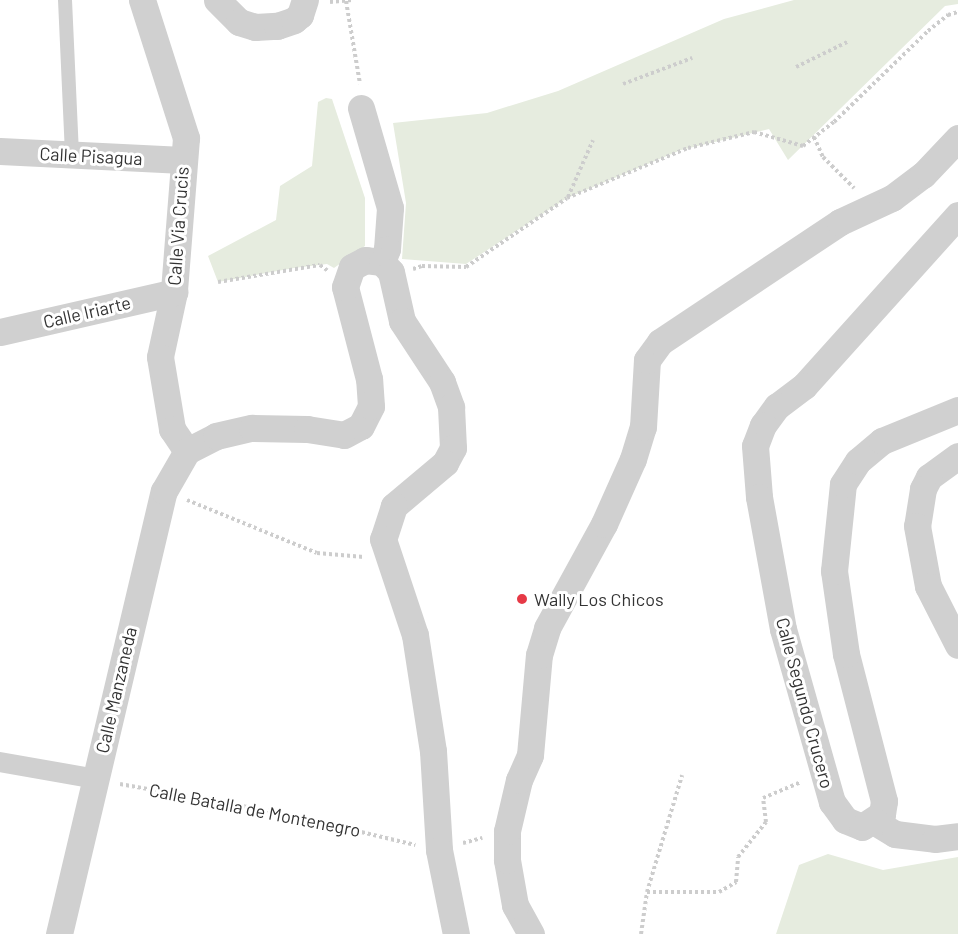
<!DOCTYPE html>
<style>
body{margin:0}
#map{position:relative;width:958px;height:934px;overflow:hidden;background:#fff;font-family:Barlow,sans-serif}
div>[style]{position:absolute}
[style*='--x']{left:calc(var(--x)*1px);top:calc(var(--y)*1px);width:calc(var(--w)*1px);rotate:calc(var(--a)*1deg)}
.green>*{inset:0;background:#e6ecdf}
.path>*{height:4px;margin-top:-2px;transform-origin:0;background:repeating-linear-gradient(90deg,#cdcdcd 0 3px,transparent 0 6px)}
.service>*{height:14px;margin:-7px;padding:0 7px;transform-origin:7px;border-radius:7px;background:#d0d0d0}
.pedestrian>*{height:20px;margin:-10px;padding:0 10px;transform-origin:10px;border-radius:10px;background:#d0d0d0}
.minor>*{height:27px;margin:-13.5px;padding:0 13.5px;transform-origin:13.5px;border-radius:13.5px;background:#d0d0d0}
.dots>*{width:16px;height:16px;translate:-50% -50%;box-sizing:border-box;border:3px solid #fff;border-radius:50%}
span{translate:-50% -50%;white-space:nowrap;text-align:center;line-height:1.15;-webkit-text-stroke:6px #fff;paint-order:stroke}
.street-label{font-size:18px;color:#333}
.poi-label{font-size:18px;color:#333}
.left{translate:0 -50%;text-align:left}
</style>
<div id="map">
<div class="green">
<i style="clip-path:polygon(794px 0,958px 0,958px 4px,945px 6px,788px 160px,769px 129px,681px 150px,567px 198px,466px 264px,402px 259px,406px 203px,393px 123px,487px 113px,558px 91px,724px 19px)"></i>
<i style="clip-path:polygon(326px 98px,332px 99px,365px 198px,365px 246px,334px 268px,327px 264px,294px 268px,218px 282px,208px 256px,276px 220px,280px 186px,312px 166px,318px 102px)"></i>
<i style="clip-path:polygon(828px 854px,883px 870px,958px 857px,958px 934px,776px 934px,799px 865px)"></i>
</div>
<div class="path">
<i style="--x:346;--y:1;--w:84;--a:80.4"></i>
<i style="--x:330;--y:2;--w:22;--a:-5"></i>
<i style="--x:796;--y:67;--w:57;--a:-26.1"></i>
<i style="--x:623;--y:84;--w:74;--a:-20.6"></i>
<i style="--x:814;--y:137;--w:22;--a:66"></i>
<i style="--x:823;--y:157;--w:44;--a:45"></i>
<i style="--x:568;--y:197;--w:62;--a:-66.3"></i>
<i style="--x:413;--y:269;--w:9;--a:-18"></i>
<i style="--x:422;--y:266;--w:44;--a:1.3"></i>
<i style="--x:466;--y:267;--w:122;--a:-34.3"></i>
<i style="--x:567;--y:198;--w:131;--a:-22.5"></i>
<i style="--x:688;--y:148;--w:68;--a:-13.6"></i>
<i style="--x:754;--y:132;--w:51;--a:15.9"></i>
<i style="--x:803;--y:146;--w:39;--a:-38"></i>
<i style="--x:834;--y:122;--w:131;--a:-44.1"></i>
<i style="--x:928;--y:31;--w:26;--a:-39"></i>
<i style="--x:948;--y:15;--w:10;--a:-17"></i>
<i style="--x:218;--y:282;--w:103;--a:-9.5"></i>
<i style="--x:320;--y:265;--w:9;--a:36"></i>
<i style="--x:187;--y:500;--w:140;--a:22.2"></i>
<i style="--x:317;--y:553;--w:47;--a:4.9"></i>
<i style="--x:120;--y:784;--w:169;--a:10.2"></i>
<i style="--x:286;--y:814;--w:133;--a:13.5"></i>
<i style="--x:463;--y:843;--w:20;--a:-15"></i>
<i style="--x:647;--y:892;--w:122;--a:-73.3"></i>
<i style="--x:641;--y:934;--w:42;--a:-81.9"></i>
<i style="--x:647;--y:892;--w:72;--a:0"></i>
<i style="--x:719;--y:892;--w:20;--a:-30"></i>
<i style="--x:736;--y:882;--w:25;--a:-85"></i>
<i style="--x:738;--y:857;--w:45;--a:-51.3"></i>
<i style="--x:766;--y:822;--w:24;--a:-97"></i>
<i style="--x:763;--y:798;--w:41;--a:-22.8"></i>
</div>
<div class="service">
<i style="--x:65;--y:0;--w:156;--a:87.4"></i>
</div>
<div class="pedestrian">
<i style="--x:0;--y:762;--w:97;--a:10"></i>
</div>
<div class="minor">
<i style="--x:142;--y:0;--w:145;--a:72.3"></i>
<i style="--x:186;--y:138;--w:154;--a:94.5"></i>
<i style="--x:174;--y:292;--w:66;--a:102.2"></i>
<i style="--x:160;--y:357;--w:73;--a:80.5"></i>
<i style="--x:172;--y:429;--w:27;--a:56"></i>
<i style="--x:217;--y:0;--w:31;--a:45"></i>
<i style="--x:239;--y:22;--w:17;--a:17"></i>
<i style="--x:255;--y:27;--w:22;--a:-3"></i>
<i style="--x:277;--y:26;--w:18;--a:-19"></i>
<i style="--x:294;--y:20;--w:8;--a:-40"></i>
<i style="--x:300;--y:15;--w:16;--a:-72"></i>
<i style="--x:361;--y:108;--w:104;--a:73.8"></i>
<i style="--x:390;--y:208;--w:41;--a:94.2"></i>
<i style="--x:387;--y:249;--w:14;--a:111"></i>
<i style="--x:0;--y:151;--w:183;--a:2.8"></i>
<i style="--x:958;--y:215;--w:230;--a:132"></i>
<i style="--x:804;--y:386;--w:34;--a:143"></i>
<i style="--x:777;--y:406;--w:24;--a:126"></i>
<i style="--x:763;--y:425;--w:22;--a:111"></i>
<i style="--x:755;--y:446;--w:51;--a:85.5"></i>
<i style="--x:759;--y:497;--w:134;--a:79.7"></i>
<i style="--x:783;--y:629;--w:180;--a:74.2"></i>
<i style="--x:832;--y:802;--w:22;--a:54"></i>
<i style="--x:845;--y:820;--w:18;--a:22"></i>
<i style="--x:862;--y:827;--w:24;--a:-33"></i>
<i style="--x:882;--y:814;--w:13;--a:-81"></i>
<i style="--x:884;--y:801;--w:152;--a:-104.5"></i>
<i style="--x:846;--y:654;--w:84;--a:-98.2"></i>
<i style="--x:834;--y:571;--w:87;--a:-84.1"></i>
<i style="--x:843;--y:484;--w:27;--a:-57"></i>
<i style="--x:858;--y:461;--w:31;--a:-40"></i>
<i style="--x:882;--y:441;--w:82;--a:-22.2"></i>
<i style="--x:0;--y:332;--w:179;--a:-12.9"></i>
<i style="--x:958;--y:456;--w:36;--a:144"></i>
<i style="--x:929;--y:477;--w:13;--a:117"></i>
<i style="--x:923;--y:489;--w:37;--a:99"></i>
<i style="--x:917;--y:526;--w:61;--a:79.6"></i>
<i style="--x:928;--y:586;--w:66;--a:63"></i>
<i style="--x:875;--y:822;--w:23;--a:31"></i>
<i style="--x:895;--y:834;--w:40;--a:7.1"></i>
<i style="--x:935;--y:839;--w:23;--a:-7"></i>
<i style="--x:59;--y:934;--w:455;--a:-76.7"></i>
<i style="--x:164;--y:491;--w:46;--a:-60.1"></i>
<i style="--x:187;--y:451;--w:33;--a:-27"></i>
<i style="--x:216;--y:436;--w:37;--a:-13"></i>
<i style="--x:252;--y:428;--w:55;--a:1"></i>
<i style="--x:307;--y:429;--w:37;--a:9"></i>
<i style="--x:344;--y:435;--w:19;--a:-28"></i>
<i style="--x:361;--y:426;--w:22;--a:-63"></i>
<i style="--x:371;--y:406;--w:27;--a:-94"></i>
<i style="--x:369;--y:379;--w:95;--a:-104.6"></i>
<i style="--x:345;--y:287;--w:21;--a:-71"></i>
<i style="--x:352;--y:267;--w:15;--a:-28"></i>
<i style="--x:365;--y:260;--w:17;--a:7"></i>
<i style="--x:382;--y:262;--w:13;--a:48"></i>
<i style="--x:391;--y:272;--w:50;--a:77.3"></i>
<i style="--x:402;--y:321;--w:73;--a:56.7"></i>
<i style="--x:442;--y:382;--w:27;--a:70"></i>
<i style="--x:451;--y:407;--w:41;--a:87.2"></i>
<i style="--x:453;--y:448;--w:17;--a:118"></i>
<i style="--x:445;--y:463;--w:67;--a:139.9"></i>
<i style="--x:394;--y:506;--w:35;--a:108"></i>
<i style="--x:383;--y:539;--w:101;--a:71.6"></i>
<i style="--x:415;--y:635;--w:117;--a:81.2"></i>
<i style="--x:433;--y:751;--w:99;--a:86.5"></i>
<i style="--x:439;--y:850;--w:86;--a:78.6"></i>
<i style="--x:531;--y:934;--w:33;--a:-119"></i>
<i style="--x:515;--y:905;--w:46;--a:-100.1"></i>
<i style="--x:507;--y:860;--w:29;--a:-90"></i>
<i style="--x:507;--y:831;--w:52;--a:-76.8"></i>
<i style="--x:519;--y:780;--w:27;--a:-66"></i>
<i style="--x:530;--y:755;--w:100;--a:-84.9"></i>
<i style="--x:539;--y:655;--w:28;--a:-73"></i>
<i style="--x:547;--y:628;--w:119;--a:-61.3"></i>
<i style="--x:604;--y:524;--w:71;--a:-66"></i>
<i style="--x:633;--y:459;--w:34;--a:-73"></i>
<i style="--x:643;--y:427;--w:67;--a:-86.6"></i>
<i style="--x:647;--y:360;--w:22;--a:-54"></i>
<i style="--x:660;--y:342;--w:216;--a:-33.7"></i>
<i style="--x:840;--y:222;--w:57;--a:-24.8"></i>
<i style="--x:892;--y:198;--w:39;--a:-37"></i>
<i style="--x:923;--y:175;--w:51;--a:-46.6"></i>
</div>
<div class="dots">
<i style="left:522px;top:599px;background:#e63946"></i>
</div>
<div class="street-label">
<span style="left:91px;top:156px;rotate:3deg">Calle Pisagua</span>
<span style="left:178px;top:226px;rotate:-86deg">Calle Via Crucis</span>
<span style="left:87px;top:312px;rotate:-13deg">Calle Iriarte</span>
<span style="left:116px;top:690px;rotate:-77deg">Calle Manzaneda</span>
<span style="left:805px;top:703px;rotate:75deg">Calle Segundo Crucero</span>
<span style="left:255px;top:810px;rotate:11deg">Calle Batalla de Montenegro</span>
</div>
<div class="poi-label">
<span class="left" style="left:534px;top:599px">Wally Los Chicos</span>
</div>
</div>
